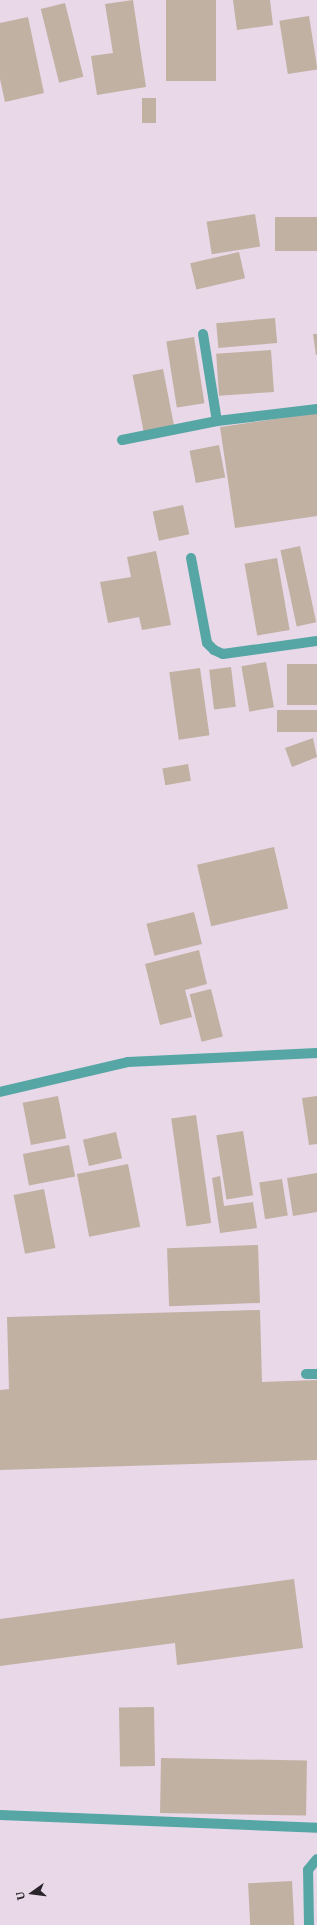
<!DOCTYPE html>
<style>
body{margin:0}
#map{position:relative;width:317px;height:1925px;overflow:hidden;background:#e8d8e8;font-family:"IBM Plex Serif",serif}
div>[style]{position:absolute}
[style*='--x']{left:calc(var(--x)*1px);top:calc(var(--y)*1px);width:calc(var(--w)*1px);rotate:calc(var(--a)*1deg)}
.building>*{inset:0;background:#c1b1a3;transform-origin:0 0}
.service>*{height:10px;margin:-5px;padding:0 5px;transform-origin:5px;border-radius:5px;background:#55a6a5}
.minor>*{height:10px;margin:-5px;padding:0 5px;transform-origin:5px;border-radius:5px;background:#55a6a5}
span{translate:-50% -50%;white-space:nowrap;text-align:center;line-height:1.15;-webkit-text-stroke:3px #e8d8e8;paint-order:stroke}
.north{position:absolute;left:12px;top:1873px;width:40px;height:40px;-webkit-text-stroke:3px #e8d8e8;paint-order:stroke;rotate:256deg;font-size:11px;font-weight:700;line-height:16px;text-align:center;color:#2a242a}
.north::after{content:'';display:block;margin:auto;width:14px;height:18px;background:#2a242a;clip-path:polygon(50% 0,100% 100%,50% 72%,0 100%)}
</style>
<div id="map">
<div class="building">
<i style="clip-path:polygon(133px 0,146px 87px,97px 95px,91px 56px,113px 53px,105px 4px)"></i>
<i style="left:166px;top:0;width:50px;height:81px"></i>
<i style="clip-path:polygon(233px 0,270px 0,273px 25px,237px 30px)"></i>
<i style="left:65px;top:3px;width:76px;height:25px;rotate:76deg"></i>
<i style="left:309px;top:16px;width:54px;height:30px;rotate:81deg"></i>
<i style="clip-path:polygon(28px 17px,44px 93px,5px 102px,0 79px,0 23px)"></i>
<i style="left:142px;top:98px;width:14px;height:25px"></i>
<i style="left:255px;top:214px;width:33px;height:49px;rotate:81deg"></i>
<i style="left:317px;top:217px;width:34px;height:42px;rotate:90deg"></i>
<i style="left:239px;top:252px;width:27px;height:50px;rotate:77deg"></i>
<i style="left:275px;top:318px;width:25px;height:59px;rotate:85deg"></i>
<i style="clip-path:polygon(313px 334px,317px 334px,317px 355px,316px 355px)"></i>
<i style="left:194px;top:337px;width:67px;height:28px;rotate:81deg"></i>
<i style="left:271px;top:350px;width:42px;height:55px;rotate:86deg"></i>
<i style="left:163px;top:369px;width:58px;height:31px;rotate:79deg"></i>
<i style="clip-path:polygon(317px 413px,317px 516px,235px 528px,220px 427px)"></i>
<i style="left:219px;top:445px;width:33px;height:30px;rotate:79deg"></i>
<i style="left:183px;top:505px;width:30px;height:31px;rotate:78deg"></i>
<i style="left:300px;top:546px;width:78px;height:20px;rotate:78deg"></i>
<i style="clip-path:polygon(156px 551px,171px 625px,142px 630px,139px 617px,108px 623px,100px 582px,131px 577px,127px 557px)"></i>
<i style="left:277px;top:558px;width:73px;height:33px;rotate:80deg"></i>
<i style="left:266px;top:662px;width:46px;height:25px;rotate:80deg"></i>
<i style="left:317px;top:664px;width:41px;height:30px;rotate:90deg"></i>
<i style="left:231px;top:667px;width:40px;height:22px;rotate:83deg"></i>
<i style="left:200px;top:668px;width:68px;height:31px;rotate:82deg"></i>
<i style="left:317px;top:710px;width:22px;height:40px;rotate:90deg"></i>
<i style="clip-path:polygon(313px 738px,317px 757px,292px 767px,285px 748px)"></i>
<i style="left:188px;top:764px;width:17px;height:26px;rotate:80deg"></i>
<i style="left:274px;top:847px;width:63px;height:79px;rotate:77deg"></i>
<i style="left:194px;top:912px;width:33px;height:49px;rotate:76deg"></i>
<i style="clip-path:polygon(199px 950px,207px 984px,185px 990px,192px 1017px,160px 1025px,145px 964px)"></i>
<i style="left:211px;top:989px;width:49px;height:22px;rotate:76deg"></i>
<i style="left:58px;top:1096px;width:43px;height:36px;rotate:79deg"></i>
<i style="clip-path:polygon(317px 1096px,317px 1144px,309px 1145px,302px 1098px)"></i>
<i style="left:196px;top:1115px;width:109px;height:25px;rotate:82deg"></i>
<i style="left:243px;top:1131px;width:65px;height:27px;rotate:81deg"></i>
<i style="left:116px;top:1132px;width:27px;height:34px;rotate:77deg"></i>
<i style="left:69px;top:1145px;width:32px;height:47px;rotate:79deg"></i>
<i style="left:128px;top:1164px;width:64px;height:52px;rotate:79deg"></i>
<i style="clip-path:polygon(317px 1173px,317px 1212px,293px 1216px,287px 1178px)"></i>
<i style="clip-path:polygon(220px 1176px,224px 1206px,253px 1202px,257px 1228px,220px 1233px,212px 1178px)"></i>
<i style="left:282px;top:1179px;width:37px;height:23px;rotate:81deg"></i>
<i style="left:44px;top:1189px;width:60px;height:31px;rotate:79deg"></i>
<i style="left:258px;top:1245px;width:58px;height:91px;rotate:88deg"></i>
<i style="clip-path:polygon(260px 1310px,262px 1382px,317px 1380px,317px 1460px,0 1470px,0 1390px,9px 1389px,7px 1317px)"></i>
<i style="clip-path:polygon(294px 1579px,303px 1648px,177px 1665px,175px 1643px,0 1666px,0 1619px)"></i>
<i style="left:154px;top:1707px;width:59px;height:35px;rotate:89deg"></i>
<i style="left:161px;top:1758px;width:146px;height:55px;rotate:1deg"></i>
<i style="left:292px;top:1881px;width:44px;height:44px;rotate:87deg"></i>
</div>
<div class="service">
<i style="--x:203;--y:334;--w:88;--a:80.9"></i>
<i style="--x:306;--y:1374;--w:11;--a:0"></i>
<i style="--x:0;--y:1815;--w:317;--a:2.3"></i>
<i style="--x:309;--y:1925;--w:55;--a:-91"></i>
<i style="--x:308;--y:1870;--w:14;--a:-51"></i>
</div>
<div class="minor">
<i style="--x:122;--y:440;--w:97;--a:-11.3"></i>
<i style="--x:217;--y:421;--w:101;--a:-6.8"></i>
<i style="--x:191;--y:558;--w:86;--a:79.3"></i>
<i style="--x:207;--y:643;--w:10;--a:45"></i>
<i style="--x:214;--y:650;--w:10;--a:24"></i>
<i style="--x:223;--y:654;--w:95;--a:-7.9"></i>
<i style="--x:0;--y:1092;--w:131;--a:-13.2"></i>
<i style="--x:128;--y:1062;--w:189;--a:-2.7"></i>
</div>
<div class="north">U</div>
</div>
